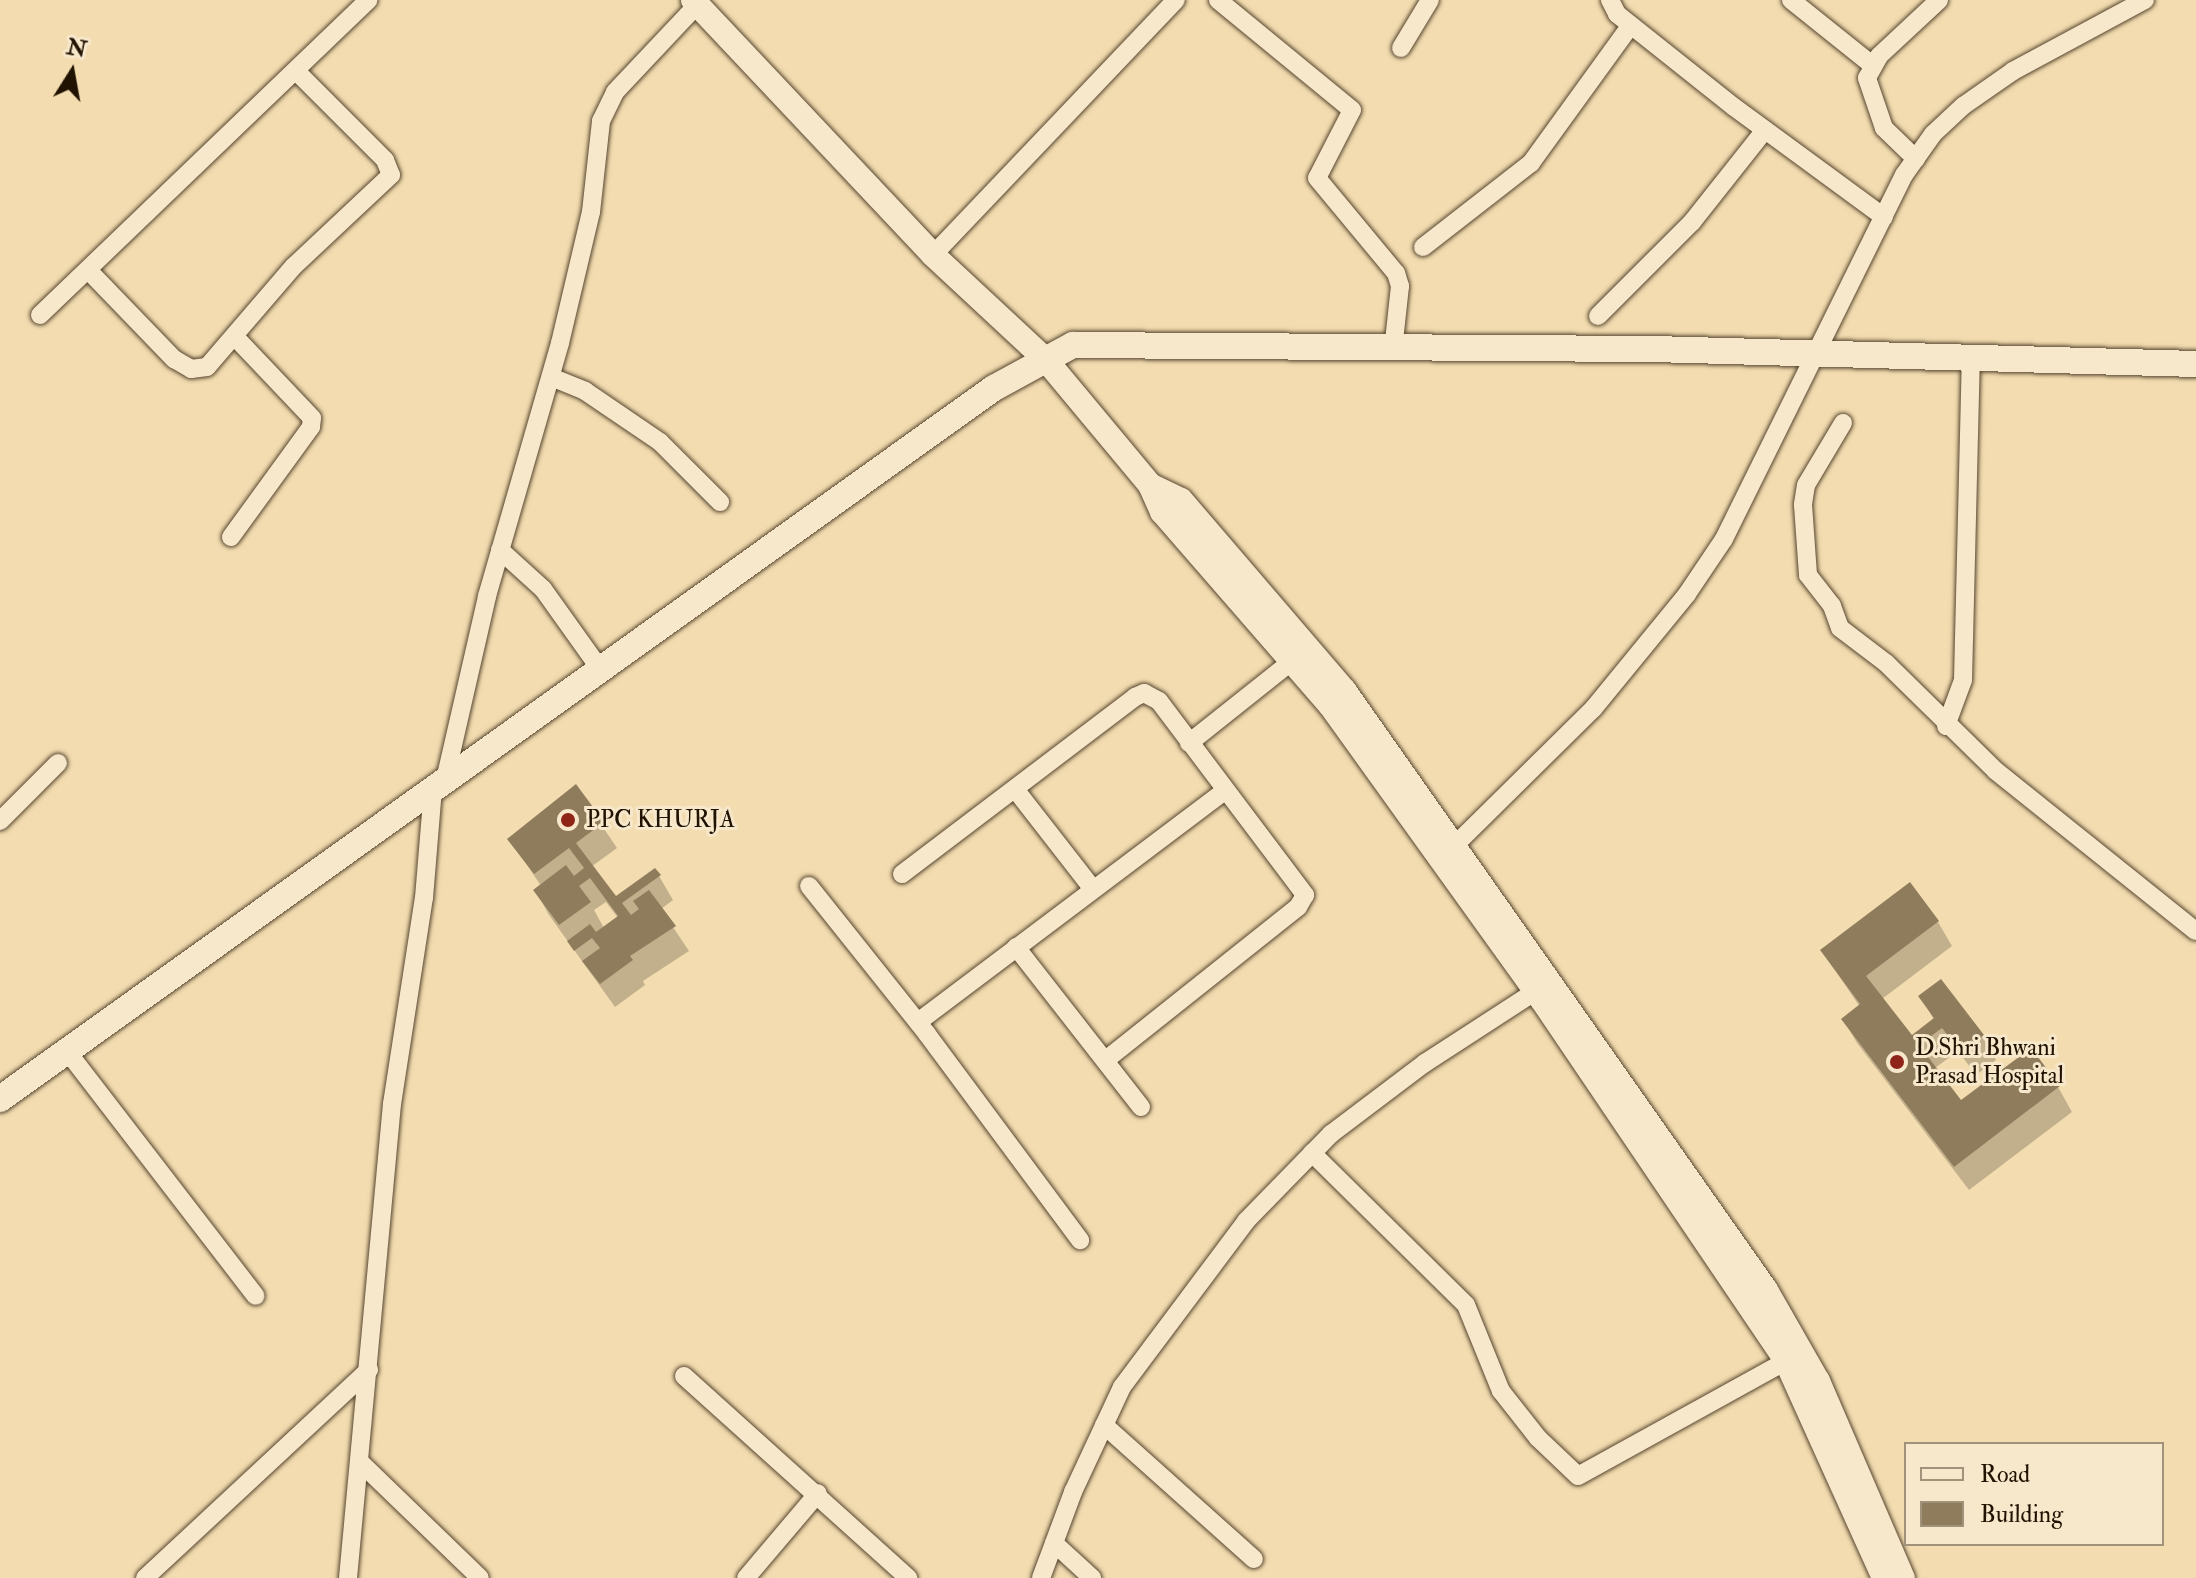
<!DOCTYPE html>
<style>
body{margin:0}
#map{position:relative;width:2196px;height:1578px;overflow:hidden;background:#f3dcb0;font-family:"IM FELL Double Pica",serif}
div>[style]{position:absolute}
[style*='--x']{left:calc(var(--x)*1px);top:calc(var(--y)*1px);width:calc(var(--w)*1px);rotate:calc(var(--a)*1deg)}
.shadow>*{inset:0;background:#0003}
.building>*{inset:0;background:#8e7c5c}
.roads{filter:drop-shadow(0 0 2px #56452e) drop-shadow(0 0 2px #56452e)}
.minor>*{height:18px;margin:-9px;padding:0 9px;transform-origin:9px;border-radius:9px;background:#f7e8cc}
.tertiary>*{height:24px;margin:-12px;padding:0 12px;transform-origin:12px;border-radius:12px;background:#f7e8cc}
.secondary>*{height:26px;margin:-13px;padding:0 13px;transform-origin:13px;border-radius:13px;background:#f7e8cc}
.dots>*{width:22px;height:22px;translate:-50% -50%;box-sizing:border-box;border:4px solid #f7e8cc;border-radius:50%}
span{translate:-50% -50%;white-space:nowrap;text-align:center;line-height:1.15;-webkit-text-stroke:6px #f7e8cc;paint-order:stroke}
.poi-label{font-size:24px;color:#211302}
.left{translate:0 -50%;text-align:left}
.legend{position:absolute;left:1904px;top:1442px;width:260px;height:104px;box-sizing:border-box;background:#f7e8cc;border:2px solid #a1937b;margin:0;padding:10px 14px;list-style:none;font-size:24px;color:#211302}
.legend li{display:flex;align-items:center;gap:16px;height:40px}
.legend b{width:40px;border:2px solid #a1937b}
.north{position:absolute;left:32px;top:32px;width:80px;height:80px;-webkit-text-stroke:6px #f7e8cc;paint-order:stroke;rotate:11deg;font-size:22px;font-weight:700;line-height:32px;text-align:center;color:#211302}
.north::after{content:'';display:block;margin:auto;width:28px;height:36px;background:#211302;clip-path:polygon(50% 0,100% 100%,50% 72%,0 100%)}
</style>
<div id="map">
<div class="shadow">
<i style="clip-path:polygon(evenodd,576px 787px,617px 848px,591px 867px,616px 899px,659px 876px,673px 900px,661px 909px,689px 951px,643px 981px,645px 985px,615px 1007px,549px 915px,535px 890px,541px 886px,510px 839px,576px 787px,606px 902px,618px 918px,604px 928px,594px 910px,606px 902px)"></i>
<i style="clip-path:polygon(1938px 922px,1952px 946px,1882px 999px,1911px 1037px,1934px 1020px,1921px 997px,1982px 1036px,1996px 1060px,1976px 1075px,1958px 1051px,1935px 1068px,1961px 1103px,2058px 1087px,2072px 1112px,1969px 1190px,1857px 1043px,1843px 1019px,1860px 1007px,1822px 951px)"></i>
</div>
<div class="building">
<i style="clip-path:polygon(576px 784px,604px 822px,576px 843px,616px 896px,655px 868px,661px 875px,622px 903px,631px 915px,639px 909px,633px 901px,649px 890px,676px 926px,630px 956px,633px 960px,600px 984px,582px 961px,600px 948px,592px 938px,574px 951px,567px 941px,590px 924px,596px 932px,618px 916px,590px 878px,579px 886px,591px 902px,559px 925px,533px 890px,566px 865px,574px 876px,584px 868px,569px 848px,534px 874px,507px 839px)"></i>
<i style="clip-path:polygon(1910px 882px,1939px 921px,1866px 976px,1912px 1035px,1934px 1018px,1918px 996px,1941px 979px,1984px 1035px,1961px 1052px,1942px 1028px,1919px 1045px,1961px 1100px,2031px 1048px,2060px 1086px,1954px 1167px,1841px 1019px,1860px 1004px,1820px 950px)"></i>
</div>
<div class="roads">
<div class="minor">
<i style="--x:1218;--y:0;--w:173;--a:39.4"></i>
<i style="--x:1352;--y:110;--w:76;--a:117.2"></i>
<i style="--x:1317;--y:178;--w:124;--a:50.3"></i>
<i style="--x:1396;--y:273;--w:14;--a:73"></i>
<i style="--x:1400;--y:286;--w:64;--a:96.2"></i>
<i style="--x:1610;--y:0;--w:16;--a:63"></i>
<i style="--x:1617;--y:14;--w:149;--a:38.5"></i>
<i style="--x:1734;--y:107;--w:186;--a:36.3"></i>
<i style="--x:1791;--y:0;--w:104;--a:38.7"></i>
<i style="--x:1401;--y:48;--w:56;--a:-58.9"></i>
<i style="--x:1916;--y:159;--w:45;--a:-135.9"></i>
<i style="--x:1884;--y:128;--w:53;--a:-108.8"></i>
<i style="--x:1867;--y:78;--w:25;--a:-61"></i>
<i style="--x:1879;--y:56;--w:82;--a:-43"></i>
<i style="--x:1423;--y:247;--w:137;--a:-37.9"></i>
<i style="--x:1531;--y:163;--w:170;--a:-54.1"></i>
<i style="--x:933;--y:255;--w:352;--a:-46.4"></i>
<i style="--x:88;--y:270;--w:124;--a:46"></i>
<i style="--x:174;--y:359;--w:20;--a:30"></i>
<i style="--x:191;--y:369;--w:16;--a:-7"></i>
<i style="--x:207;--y:367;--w:133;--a:-49.3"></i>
<i style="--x:294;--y:266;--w:133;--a:-43.2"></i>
<i style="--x:391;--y:175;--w:16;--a:-112"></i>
<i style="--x:385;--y:160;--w:126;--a:-135"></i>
<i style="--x:40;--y:315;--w:455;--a:-43.8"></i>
<i style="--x:1598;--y:316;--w:133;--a:-45"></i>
<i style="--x:1692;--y:222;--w:117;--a:-51.6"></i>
<i style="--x:551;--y:377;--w:37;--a:22"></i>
<i style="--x:585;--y:391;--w:91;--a:34.2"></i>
<i style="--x:660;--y:442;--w:85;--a:45"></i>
<i style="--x:1843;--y:423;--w:72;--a:120.8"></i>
<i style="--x:1806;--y:485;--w:20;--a:99"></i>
<i style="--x:1803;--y:505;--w:70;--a:85.9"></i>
<i style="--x:1808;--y:575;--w:39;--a:52"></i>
<i style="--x:1832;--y:606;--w:23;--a:70"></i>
<i style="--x:1840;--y:628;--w:58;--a:37.3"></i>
<i style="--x:1886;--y:663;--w:154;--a:44.5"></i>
<i style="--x:1996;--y:771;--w:256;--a:38.7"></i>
<i style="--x:231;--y:537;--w:136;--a:-54"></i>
<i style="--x:311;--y:427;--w:9;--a:-84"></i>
<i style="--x:312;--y:418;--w:112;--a:-133.5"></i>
<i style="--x:500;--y:550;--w:58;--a:42.2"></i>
<i style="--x:543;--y:589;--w:98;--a:54.5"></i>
<i style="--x:1946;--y:726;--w:49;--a:-69.7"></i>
<i style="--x:1963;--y:680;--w:322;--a:-88.6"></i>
<i style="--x:1189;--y:743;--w:132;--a:-38.5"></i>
<i style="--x:445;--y:780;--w:189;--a:-77.1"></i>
<i style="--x:487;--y:596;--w:263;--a:-73.9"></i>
<i style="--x:560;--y:343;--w:135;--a:-76.7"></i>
<i style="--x:591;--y:212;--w:92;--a:-83.7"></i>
<i style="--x:601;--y:121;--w:32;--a:-64"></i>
<i style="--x:615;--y:92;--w:120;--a:-46.7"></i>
<i style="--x:1015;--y:789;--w:125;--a:52.1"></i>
<i style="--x:0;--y:821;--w:82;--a:-45"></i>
<i style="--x:1455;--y:845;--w:194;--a:-44.6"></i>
<i style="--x:1593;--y:709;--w:149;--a:-50.7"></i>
<i style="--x:1687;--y:594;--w:66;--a:-56.1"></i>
<i style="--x:1724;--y:539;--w:406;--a:-63.7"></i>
<i style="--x:1904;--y:175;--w:50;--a:-54.7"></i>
<i style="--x:1933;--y:134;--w:41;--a:-43"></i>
<i style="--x:1963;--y:106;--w:61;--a:-35"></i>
<i style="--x:2013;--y:71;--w:150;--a:-28.3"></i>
<i style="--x:902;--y:874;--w:293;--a:-37.2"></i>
<i style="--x:1135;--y:697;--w:10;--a:-24"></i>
<i style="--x:1144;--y:693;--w:17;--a:28"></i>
<i style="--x:1159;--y:701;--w:243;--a:53"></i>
<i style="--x:1305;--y:895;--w:14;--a:120"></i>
<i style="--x:1298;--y:907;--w:244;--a:141.5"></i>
<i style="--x:809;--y:886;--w:189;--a:51.4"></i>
<i style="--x:927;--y:1034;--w:257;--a:53.4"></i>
<i style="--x:1016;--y:947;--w:203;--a:52"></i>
<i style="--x:918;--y:1022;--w:382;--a:-37"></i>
<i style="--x:67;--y:1051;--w:309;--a:52.4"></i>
<i style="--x:1312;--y:1153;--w:216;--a:44.6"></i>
<i style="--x:1466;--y:1305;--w:93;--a:67.9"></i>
<i style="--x:1501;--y:1391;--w:60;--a:51.8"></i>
<i style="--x:1538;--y:1438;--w:55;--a:43.5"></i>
<i style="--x:1578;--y:1476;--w:238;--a:-28.9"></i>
<i style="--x:684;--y:1376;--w:302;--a:42"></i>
<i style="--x:1104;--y:1425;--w:201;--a:41.8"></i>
<i style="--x:361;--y:1463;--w:165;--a:44"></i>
<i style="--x:1054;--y:1543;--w:52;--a:42.6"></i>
<i style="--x:145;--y:1578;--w:306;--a:-42.9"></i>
<i style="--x:348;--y:1578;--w:476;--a:-84.7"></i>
<i style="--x:392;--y:1104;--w:208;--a:-81.2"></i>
<i style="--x:424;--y:898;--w:109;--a:-85.3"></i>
<i style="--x:746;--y:1578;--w:111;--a:-49.7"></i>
<i style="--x:1041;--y:1578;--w:92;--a:-69.6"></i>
<i style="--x:1073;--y:1492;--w:116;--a:-65"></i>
<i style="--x:1122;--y:1387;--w:207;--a:-53.2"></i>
<i style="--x:1246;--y:1221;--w:122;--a:-45.7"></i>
<i style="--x:1331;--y:1134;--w:118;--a:-37.1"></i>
<i style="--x:1425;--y:1063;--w:132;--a:-33"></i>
</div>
<div class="tertiary">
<i style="--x:693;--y:0;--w:350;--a:46.7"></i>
<i style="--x:933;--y:255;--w:154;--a:42.9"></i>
<i style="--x:1046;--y:360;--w:163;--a:50.2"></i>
<i style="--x:1150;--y:485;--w:30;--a:66"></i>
<i style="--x:1162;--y:512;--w:256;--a:49"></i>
<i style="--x:1330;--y:705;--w:363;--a:54.3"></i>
<i style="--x:1542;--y:1000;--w:436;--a:55.9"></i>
<i style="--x:1786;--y:1361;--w:238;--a:65.7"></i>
<i style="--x:1150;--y:485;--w:34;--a:26"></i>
<i style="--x:1181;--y:500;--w:250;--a:49.4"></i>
<i style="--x:1344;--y:690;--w:734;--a:54.88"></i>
<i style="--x:1766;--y:1290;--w:105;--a:60.3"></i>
<i style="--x:1818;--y:1381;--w:215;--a:66.7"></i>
</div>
<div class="secondary">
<i style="--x:0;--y:1099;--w:1222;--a:-35.58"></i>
<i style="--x:994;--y:388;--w:90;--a:-28.6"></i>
<i style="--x:1073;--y:345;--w:580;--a:0.4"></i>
<i style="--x:1653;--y:349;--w:543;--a:1.58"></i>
</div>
</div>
<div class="dots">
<i style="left:568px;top:820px;background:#8f2418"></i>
<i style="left:1897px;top:1062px;background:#8f2418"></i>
</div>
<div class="poi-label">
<span class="left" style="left:586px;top:820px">PPC KHURJA</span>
<span class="left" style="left:1915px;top:1062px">D.Shri Bhwani<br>Prasad Hospital</span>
</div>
<ul class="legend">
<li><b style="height:10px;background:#f7e8cc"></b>Road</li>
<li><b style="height:22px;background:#8e7c5c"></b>Building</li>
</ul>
<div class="north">N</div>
</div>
